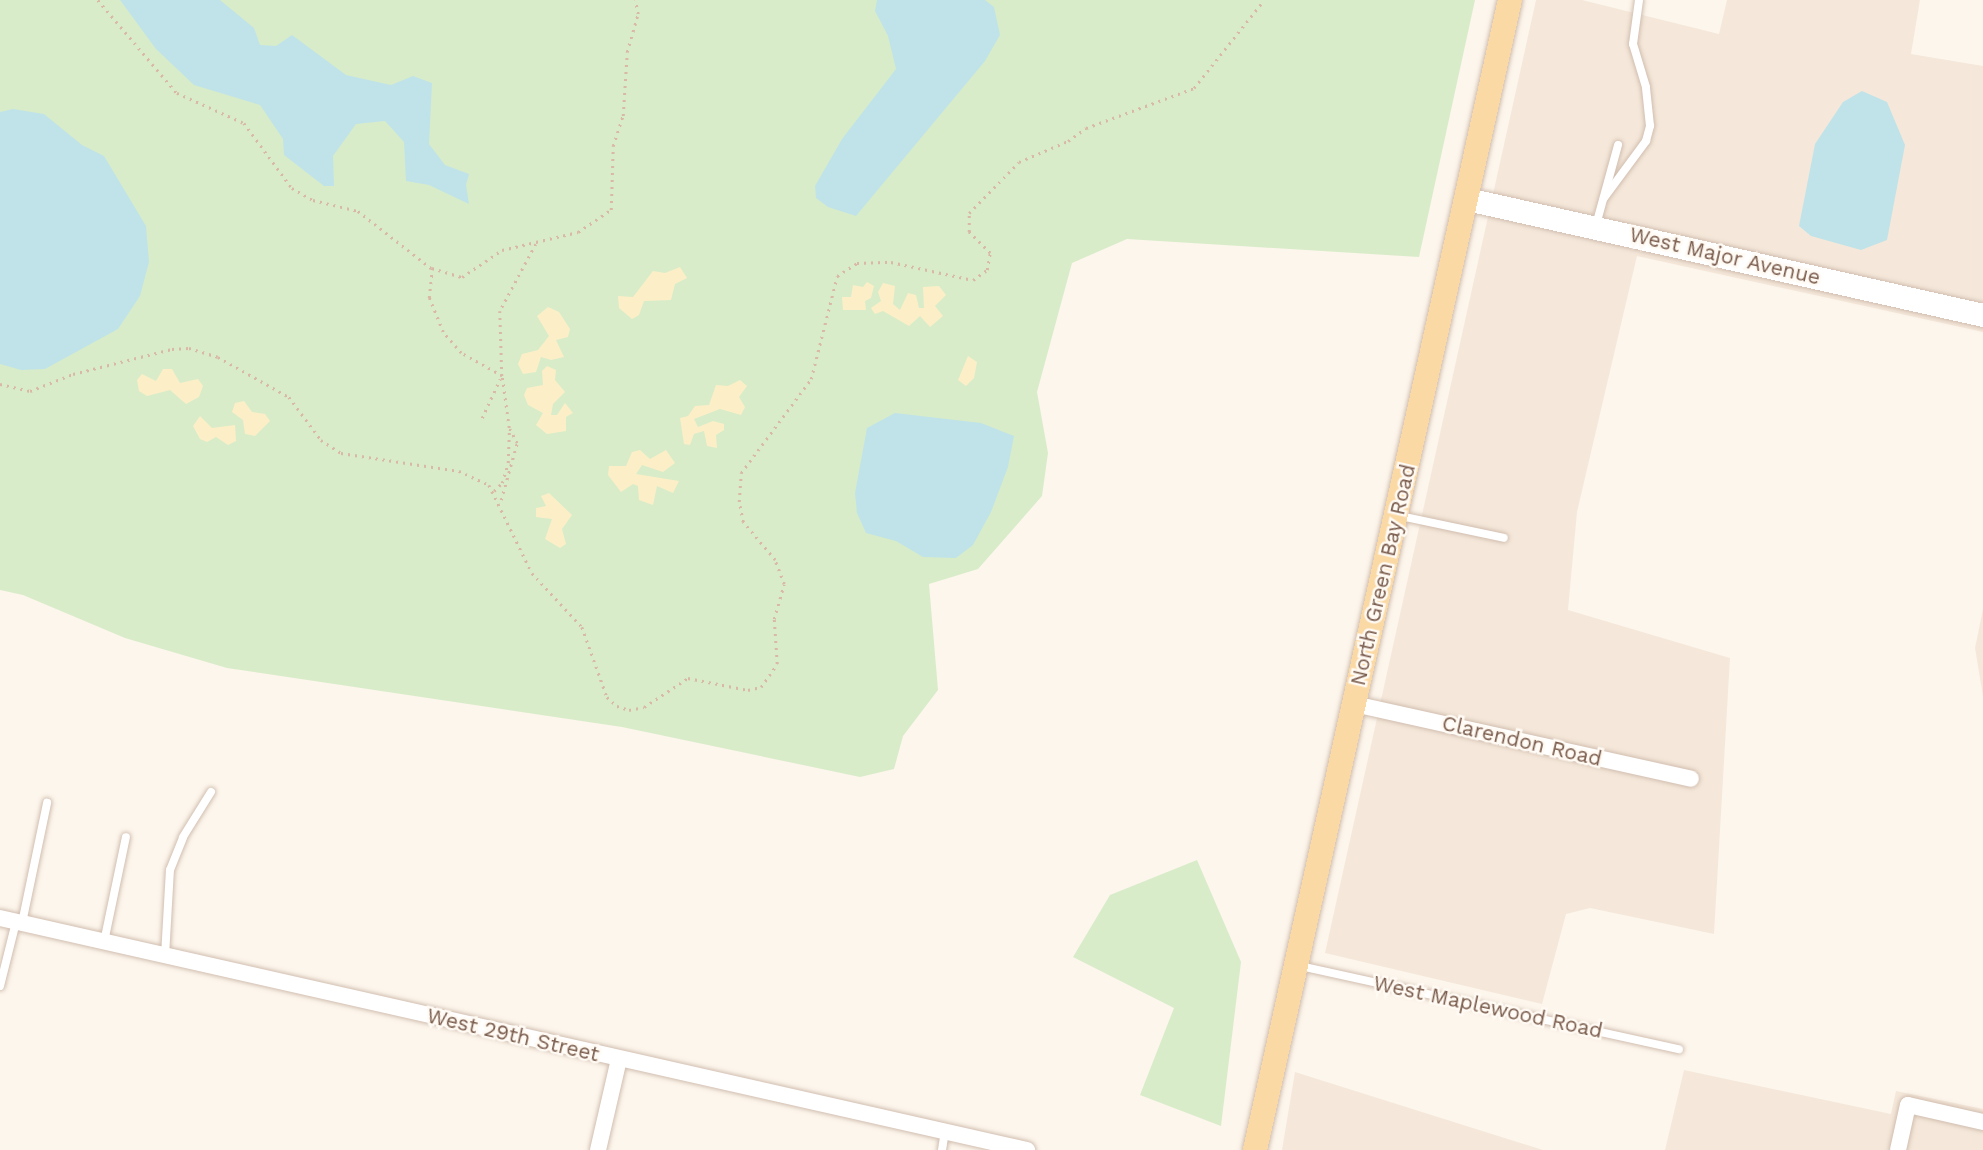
<!DOCTYPE html>
<style>
body{margin:0}
#map{position:relative;width:1983px;height:1150px;overflow:hidden;background:#fdf6ec;font-family:"Work Sans",sans-serif}
div>[style]{position:absolute}
[style*='--x']{left:calc(var(--x)*1px);top:calc(var(--y)*1px);width:calc(var(--w)*1px);rotate:calc(var(--a)*1deg)}
.residential>*{inset:0;background:#f5e8da}
.green>*{inset:0;background:#d8ecc9}
.sand>*{inset:0;background:#fcefc7}
.water>*{inset:0;background:#bfe3e8}
.path>*{height:2.5px;margin-top:-1.25px;transform-origin:0;background:repeating-linear-gradient(90deg,#d9b8a5 0 2px,transparent 0 7px)}
.roads{filter:drop-shadow(0 0 2px #d1beb0) drop-shadow(0 0 2px #d1beb0)}
.lane>*{height:8px;margin:-4px;padding:0 4px;transform-origin:4px;border-radius:4px;background:#fff}
.street>*{height:16px;margin:-8px;padding:0 8px;transform-origin:8px;border-radius:8px;background:#fff}
.secondary>*{height:23px;margin:-11.5px;padding:0 11.5px;transform-origin:11.5px;border-radius:11.5px;background:#fff}
.primary>*{height:24px;margin:-12px;padding:0 12px;transform-origin:12px;border-radius:12px;background:#fbd9a5}
span{translate:-50% -50%;white-space:nowrap;text-align:center;line-height:1.15;-webkit-text-stroke:5px #fffaf3;paint-order:stroke}
.street-label{font-size:21px;color:#7a5c4d}
</style>
<div id="map">
<div class="residential">
<i style="clip-path:polygon(1536px 0,1582px 0,1719px 34px,1727px 0,1920px 0,1911px 54px,1983px 66px,1983px 332px,1637px 256px,1577px 512px,1568px 610px,1730px 658px,1714px 934px,1590px 908px,1566px 914px,1542px 1004px,1325px 953px)"></i>
<i style="clip-path:polygon(1983px 609px,1983px 696px,1975px 648px)"></i>
<i style="clip-path:polygon(1684px 1070px,1891px 1114px,1896px 1091px,1983px 1109px,1983px 1150px,1665px 1150px)"></i>
<i style="clip-path:polygon(1295px 1072px,1543px 1150px,1282px 1150px)"></i>
</div>
<div class="green">
<i style="clip-path:polygon(0 0,1475px 0,1419px 257px,1127px 239px,1072px 263px,1037px 392px,1048px 453px,1042px 496px,978px 569px,929px 584px,938px 690px,903px 736px,894px 769px,860px 777px,622px 727px,227px 668px,125px 638px,23px 595px,0 590px)"></i>
<i style="clip-path:polygon(1197px 860px,1241px 962px,1221px 1126px,1140px 1095px,1174px 1008px,1073px 957px,1110px 895px)"></i>
</div>
<div class="sand">
<i style="clip-path:polygon(680px 267px,687px 278px,675px 284px,671px 300px,644px 301px,639px 315px,632px 319px,619px 308px,618px 296px,633px 297px,653px 271px,665px 273px)"></i>
<i style="clip-path:polygon(867px 282px,874px 286px,871px 298px,865px 301px,866px 310px,843px 310px,842px 297px,851px 297px,853px 285px,863px 287px)"></i>
<i style="clip-path:polygon(883px 283px,895px 286px,893px 304px,900px 310px,908px 293px,916px 295px,919px 308px,924px 308px,923px 287px,939px 286px,946px 295px,935px 306px,943px 316px,930px 327px,920px 316px,909px 326px,883px 311px,875px 314px,871px 308px,881px 301px,878px 292px)"></i>
<i style="clip-path:polygon(548px 307px,559px 312px,570px 329px,568px 337px,556px 340px,564px 357px,551px 360px,541px 357px,536px 372px,523px 374px,518px 364px,522px 354px,538px 350px,549px 336px,537px 316px)"></i>
<i style="clip-path:polygon(968px 356px,977px 362px,974px 378px,966px 386px,958px 380px)"></i>
<i style="clip-path:polygon(547px 366px,556px 370px,555px 380px,565px 392px,553px 404px,551px 415px,557px 415px,565px 403px,573px 413px,566px 417px,566px 431px,547px 434px,536px 425px,543px 413px,528px 405px,524px 395px,527px 388px,543px 385px,542px 371px)"></i>
<i style="clip-path:polygon(163px 369px,172px 369px,180px 383px,198px 379px,203px 386px,199px 397px,186px 404px,170px 390px,147px 396px,139px 391px,137px 380px,142px 374px,156px 381px)"></i>
<i style="clip-path:polygon(740px 380px,747px 386px,739px 397px,745px 407px,741px 415px,720px 409px,694px 419px,698px 427px,713px 421px,724px 424px,724px 430px,716px 435px,717px 448px,707px 446px,704px 431px,694px 434px,690px 445px,684px 444px,680px 418px,688px 416px,695px 406px,709px 405px,716px 385px,728px 386px)"></i>
<i style="clip-path:polygon(244px 401px,252px 412px,265px 414px,270px 421px,255px 436px,245px 434px,243px 420px,232px 412px,235px 403px)"></i>
<i style="clip-path:polygon(200px 416px,212px 428px,235px 425px,236px 441px,228px 445px,216px 437px,207px 442px,200px 439px,193px 426px)"></i>
<i style="clip-path:polygon(640px 450px,650px 459px,666px 450px,675px 463px,663px 472px,642px 465px,636px 474px,679px 481px,673px 493px,657px 486px,653px 505px,639px 500px,638px 486px,633px 484px,621px 492px,608px 475px,609px 466px,626px 466px,632px 452px)"></i>
<i style="clip-path:polygon(549px 493px,572px 515px,562px 529px,566px 544px,560px 548px,545px 539px,552px 519px,536px 517px,536px 508px,546px 506px,541px 496px)"></i>
</div>
<div class="water">
<i style="clip-path:polygon(120px 0,220px 0,254px 28px,260px 45px,276px 46px,292px 35px,346px 75px,391px 85px,413px 76px,432px 83px,429px 144px,445px 165px,469px 174px,466px 185px,469px 204px,429px 185px,406px 181px,404px 142px,385px 121px,356px 124px,333px 156px,334px 186px,324px 186px,284px 155px,283px 139px,260px 105px,194px 85px,156px 49px)"></i>
<i style="clip-path:polygon(877px 0,985px 0,994px 7px,1000px 35px,985px 61px,856px 216px,828px 207px,816px 198px,815px 186px,842px 139px,896px 69px,888px 36px,875px 11px)"></i>
<i style="clip-path:polygon(1862px 91px,1887px 102px,1905px 145px,1887px 240px,1861px 250px,1811px 236px,1799px 226px,1815px 144px,1843px 102px)"></i>
<i style="clip-path:polygon(13px 109px,44px 114px,82px 145px,104px 156px,146px 226px,149px 262px,140px 296px,118px 329px,45px 369px,21px 370px,0 364px,0 112px)"></i>
<i style="clip-path:polygon(895px 413px,981px 423px,1014px 436px,1008px 467px,991px 512px,973px 545px,956px 558px,923px 557px,896px 541px,866px 533px,857px 513px,855px 493px,867px 428px)"></i>
</div>
<div class="path">
<i style="--x:98;--y:0;--w:122;--a:49.7"></i>
<i style="--x:177;--y:93;--w:73;--a:24.1"></i>
<i style="--x:244;--y:123;--w:81;--a:53.6"></i>
<i style="--x:292;--y:188;--w:24;--a:30"></i>
<i style="--x:313;--y:200;--w:46;--a:13.7"></i>
<i style="--x:358;--y:211;--w:93;--a:38"></i>
<i style="--x:536;--y:244;--w:76;--a:118.2"></i>
<i style="--x:500;--y:311;--w:65;--a:88.2"></i>
<i style="--x:502;--y:376;--w:47;--a:-150.7"></i>
<i style="--x:461;--y:353;--w:28;--a:-131"></i>
<i style="--x:443;--y:332;--w:37;--a:-112"></i>
<i style="--x:429;--y:298;--w:30;--a:-84"></i>
<i style="--x:432;--y:268;--w:31;--a:17"></i>
<i style="--x:462;--y:277;--w:48;--a:-34"></i>
<i style="--x:502;--y:250;--w:78;--a:-13.3"></i>
<i style="--x:578;--y:232;--w:40;--a:-34"></i>
<i style="--x:611;--y:210;--w:64;--a:-88.2"></i>
<i style="--x:613;--y:146;--w:32;--a:-72"></i>
<i style="--x:623;--y:116;--w:64;--a:-86.4"></i>
<i style="--x:627;--y:52;--w:40;--a:-74"></i>
<i style="--x:638;--y:14;--w:14;--a:-102"></i>
<i style="--x:0;--y:384;--w:31;--a:13"></i>
<i style="--x:30;--y:391;--w:46;--a:-21.6"></i>
<i style="--x:73;--y:374;--w:102;--a:-14.2"></i>
<i style="--x:172;--y:349;--w:17;--a:-3"></i>
<i style="--x:189;--y:348;--w:30;--a:17"></i>
<i style="--x:218;--y:357;--w:81;--a:29.4"></i>
<i style="--x:289;--y:397;--w:54;--a:53.3"></i>
<i style="--x:321;--y:440;--w:24;--a:33"></i>
<i style="--x:341;--y:453;--w:119;--a:8.7"></i>
<i style="--x:459;--y:471;--w:33;--a:25"></i>
<i style="--x:489;--y:485;--w:98;--a:64"></i>
<i style="--x:532;--y:573;--w:74;--a:47.2"></i>
<i style="--x:582;--y:627;--w:74;--a:70.3"></i>
<i style="--x:607;--y:697;--w:13;--a:42"></i>
<i style="--x:617;--y:706;--w:13;--a:18"></i>
<i style="--x:629;--y:710;--w:15;--a:-11"></i>
<i style="--x:644;--y:707;--w:53;--a:-33.4"></i>
<i style="--x:688;--y:678;--w:61;--a:11.3"></i>
<i style="--x:748;--y:690;--w:13;--a:-13"></i>
<i style="--x:761;--y:687;--w:28;--a:-55"></i>
<i style="--x:777;--y:664;--w:45;--a:-93.8"></i>
<i style="--x:774;--y:619;--w:36;--a:-74"></i>
<i style="--x:784;--y:584;--w:26;--a:-111"></i>
<i style="--x:775;--y:560;--w:50;--a:-130.1"></i>
<i style="--x:743;--y:522;--w:20;--a:-101"></i>
<i style="--x:739;--y:502;--w:29;--a:-86"></i>
<i style="--x:741;--y:473;--w:117;--a:-53.3"></i>
<i style="--x:811;--y:379;--w:106;--a:-75.8"></i>
<i style="--x:837;--y:276;--w:24;--a:-33"></i>
<i style="--x:857;--y:263;--w:34;--a:-2"></i>
<i style="--x:891;--y:262;--w:84;--a:12.4"></i>
<i style="--x:973;--y:280;--w:17;--a:-36"></i>
<i style="--x:987;--y:270;--w:17;--a:-80"></i>
<i style="--x:990;--y:253;--w:30;--a:-135"></i>
<i style="--x:969;--y:232;--w:19;--a:-90"></i>
<i style="--x:969;--y:213;--w:71;--a:-45.6"></i>
<i style="--x:1019;--y:162;--w:53;--a:-23.2"></i>
<i style="--x:1068;--y:141;--w:22;--a:-36"></i>
<i style="--x:1086;--y:128;--w:115;--a:-20.3"></i>
<i style="--x:1194;--y:88;--w:112;--a:-51.5"></i>
<i style="--x:482;--y:418;--w:43;--a:-65.2"></i>
<i style="--x:494;--y:491;--w:11;--a:-45"></i>
<i style="--x:502;--y:483;--w:21;--a:-73"></i>
<i style="--x:508;--y:463;--w:35;--a:-88"></i>
<i style="--x:501;--y:500;--w:59;--a:-74.3"></i>
<i style="--x:517;--y:443;--w:17;--a:-118"></i>
<i style="--x:509;--y:428;--w:52;--a:-97.7"></i>
</div>
<div class="roads">
<div class="lane">
<i style="--x:1604;--y:198;--w:71;--a:-53.6"></i>
<i style="--x:1646;--y:141;--w:16;--a:-75"></i>
<i style="--x:1650;--y:126;--w:39;--a:-96"></i>
<i style="--x:1646;--y:87;--w:45;--a:-106.8"></i>
<i style="--x:1633;--y:44;--w:44;--a:-82.2"></i>
<i style="--x:1596;--y:225;--w:83;--a:-74.6"></i>
<i style="--x:1400;--y:516;--w:106;--a:11.9"></i>
<i style="--x:22;--y:923;--w:123;--a:-78.2"></i>
<i style="--x:104;--y:942;--w:107;--a:-78.2"></i>
<i style="--x:165;--y:956;--w:86;--a:-86.7"></i>
<i style="--x:170;--y:870;--w:35;--a:-68"></i>
<i style="--x:183;--y:837;--w:53;--a:-58.1"></i>
<i style="--x:1300;--y:966;--w:388;--a:12.4"></i>
<i style="--x:0;--y:986;--w:66;--a:-76"></i>
<i style="--x:942;--y:1150;--w:18;--a:-81"></i>
</div>
<div class="street">
<i style="--x:1354;--y:704;--w:345;--a:12.5"></i>
<i style="--x:0;--y:918;--w:1053;--a:12.73"></i>
<i style="--x:598;--y:1150;--w:93;--a:-77"></i>
<i style="--x:1898;--y:1150;--w:46;--a:-77.5"></i>
<i style="--x:1908;--y:1105;--w:77;--a:12.8"></i>
</div>
<div class="secondary">
<i style="--x:1467;--y:199;--w:529;--a:12.67"></i>
</div>
<div class="primary">
<i style="--x:1255;--y:1150;--w:1178;--a:-77.5"></i>
</div>
</div>
<div class="street-label">
<span style="left:1725px;top:256px;rotate:13deg">West Major Avenue</span>
<span style="left:1383px;top:575px;rotate:-77deg">North Green Bay Road</span>
<span style="left:1522px;top:741px;rotate:13deg">Clarendon Road</span>
<span style="left:1488px;top:1007px;rotate:12deg">West Maplewood Road</span>
<span style="left:513px;top:1035px;rotate:13deg">West 29th Street</span>
</div>
</div>
